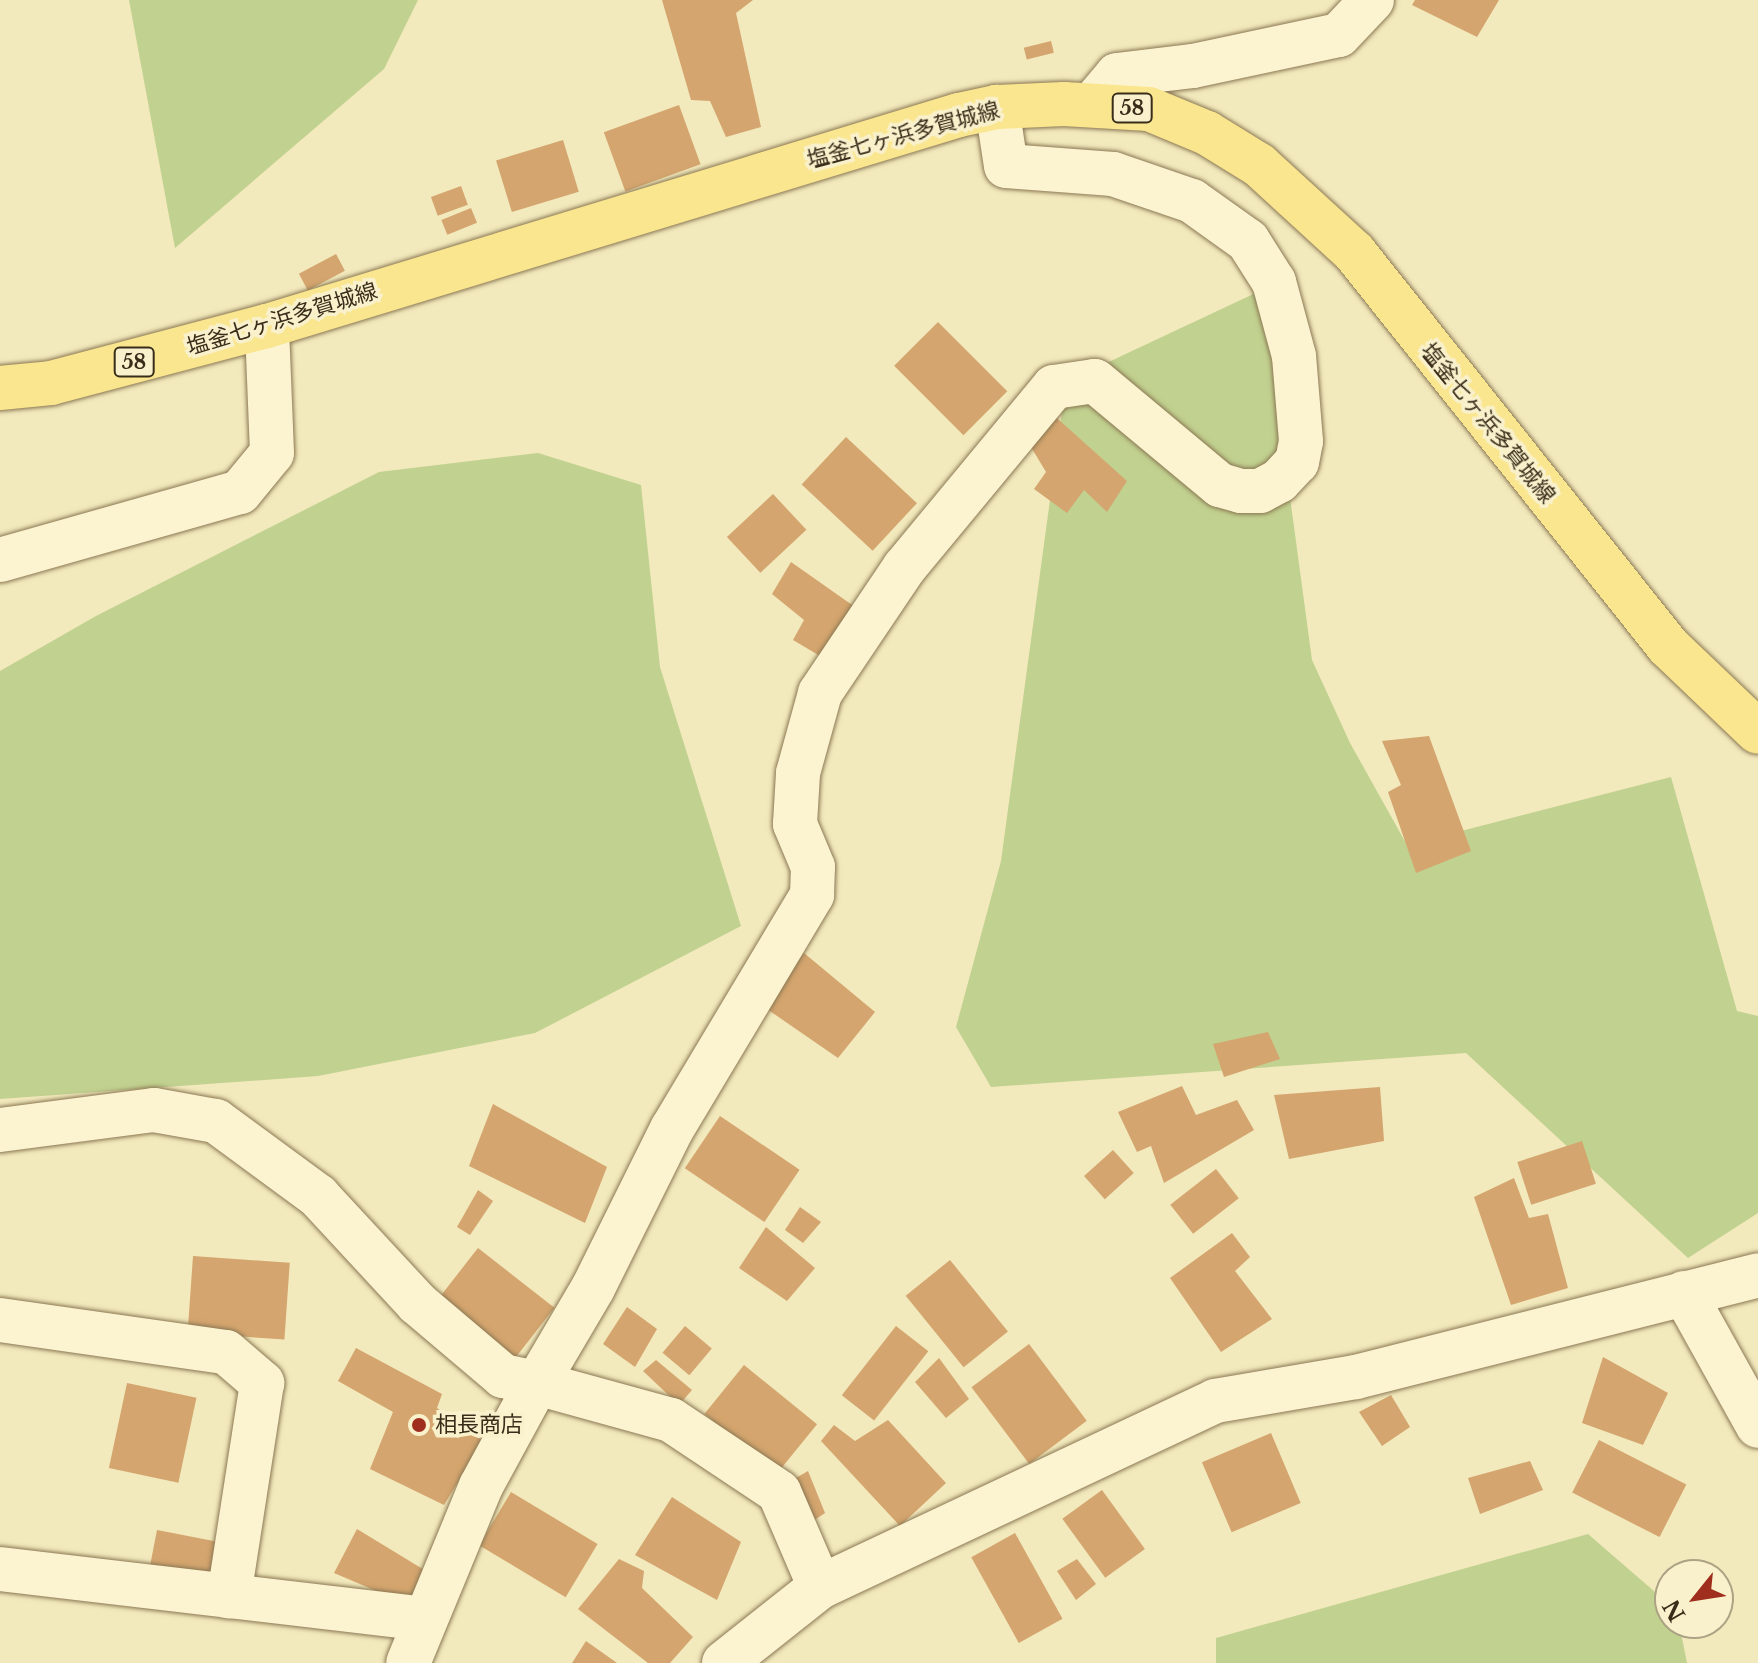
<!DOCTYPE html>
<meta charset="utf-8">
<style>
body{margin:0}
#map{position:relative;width:1758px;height:1663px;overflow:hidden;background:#f2e9bc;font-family:"Libre Baskerville","Noto Sans JP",serif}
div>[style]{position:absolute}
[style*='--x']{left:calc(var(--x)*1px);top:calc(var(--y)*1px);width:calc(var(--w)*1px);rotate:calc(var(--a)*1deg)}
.green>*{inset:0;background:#c1d18f}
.building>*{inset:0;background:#d4a56e;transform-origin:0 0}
.roads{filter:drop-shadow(0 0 2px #8b7854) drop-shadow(0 0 2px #8b7854)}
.street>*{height:44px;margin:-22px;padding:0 22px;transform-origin:22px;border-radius:22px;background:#fcf4d0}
.primary>*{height:44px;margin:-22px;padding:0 22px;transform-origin:22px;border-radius:22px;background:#fae68f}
.dots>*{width:22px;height:22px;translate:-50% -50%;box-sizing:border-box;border:4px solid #f9f1cc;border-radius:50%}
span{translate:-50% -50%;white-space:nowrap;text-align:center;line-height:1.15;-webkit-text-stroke:7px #f9f1cc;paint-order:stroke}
.shield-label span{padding:2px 6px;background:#f9f1cc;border:2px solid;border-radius:6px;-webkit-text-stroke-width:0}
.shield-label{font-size:20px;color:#392d1a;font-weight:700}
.street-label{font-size:22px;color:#392d1a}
.poi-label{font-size:22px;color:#392d1a}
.left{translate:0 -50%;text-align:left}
.north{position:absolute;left:1654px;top:1559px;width:80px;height:80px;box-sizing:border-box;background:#f9f1cc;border:2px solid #aca385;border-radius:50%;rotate:240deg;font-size:22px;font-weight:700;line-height:32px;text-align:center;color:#392d1a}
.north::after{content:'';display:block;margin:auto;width:28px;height:36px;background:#a02e1e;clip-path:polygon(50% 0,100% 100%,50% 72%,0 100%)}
</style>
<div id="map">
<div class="green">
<i style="clip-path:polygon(129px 0,418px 0,384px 69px,175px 248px)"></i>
<i style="clip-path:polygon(1262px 290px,1312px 660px,1350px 743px,1407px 845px,1671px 777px,1737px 1011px,1758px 1016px,1758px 1213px,1688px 1258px,1466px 1053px,991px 1087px,956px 1027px,1001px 861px,1066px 382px)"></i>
<i style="clip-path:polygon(538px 453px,641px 485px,660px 667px,741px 926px,535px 1033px,318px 1076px,0 1099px,0 671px,96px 616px,379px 472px)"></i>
<i style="clip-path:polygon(1588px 1534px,1670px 1605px,1670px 1623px,1679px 1623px,1687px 1663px,1216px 1663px,1216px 1638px)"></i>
</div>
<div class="building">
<i style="clip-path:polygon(662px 0,753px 0,736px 13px,761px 127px,726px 137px,710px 101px,691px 100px)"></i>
<i style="clip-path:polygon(1415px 0,1499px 0,1477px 37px,1412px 5px)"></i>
<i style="left:1051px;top:41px;width:12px;height:28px;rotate:76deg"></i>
<i style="left:679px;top:105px;width:63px;height:80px;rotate:70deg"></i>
<i style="left:563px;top:140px;width:54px;height:70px;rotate:73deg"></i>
<i style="left:461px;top:186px;width:20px;height:32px;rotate:70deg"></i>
<i style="left:471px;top:208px;width:16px;height:32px;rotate:68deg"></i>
<i style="left:336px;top:254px;width:19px;height:42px;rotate:62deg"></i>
<i style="left:938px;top:322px;width:98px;height:62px;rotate:45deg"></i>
<i style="clip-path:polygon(1049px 411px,1127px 481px,1107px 512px,1084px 490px,1067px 513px,1034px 489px,1046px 472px,1025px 437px)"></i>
<i style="left:846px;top:437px;width:97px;height:65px;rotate:43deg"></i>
<i style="left:773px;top:494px;width:49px;height:63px;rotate:47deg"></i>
<i style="clip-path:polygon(791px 562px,855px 607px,820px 656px,793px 640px,804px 620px,772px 594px)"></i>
<i style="clip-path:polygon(1429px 736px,1471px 851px,1416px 873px,1388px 792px,1401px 785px,1382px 741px)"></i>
<i style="clip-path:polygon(804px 953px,875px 1012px,838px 1058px,764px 1007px)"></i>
<i style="clip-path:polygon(1268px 1032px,1280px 1059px,1224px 1077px,1213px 1044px)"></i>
<i style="clip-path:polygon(1182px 1086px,1196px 1115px,1237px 1100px,1254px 1130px,1164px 1183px,1151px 1146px,1137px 1152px,1118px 1112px)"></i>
<i style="clip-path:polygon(1380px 1087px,1384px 1141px,1289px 1159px,1274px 1095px)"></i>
<i style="clip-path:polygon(493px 1104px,607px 1167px,585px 1223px,469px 1166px)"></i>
<i style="left:720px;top:1116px;width:96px;height:63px;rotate:34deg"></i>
<i style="left:1582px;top:1141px;width:45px;height:68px;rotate:72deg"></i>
<i style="left:1113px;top:1150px;width:31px;height:39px;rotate:48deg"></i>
<i style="left:1216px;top:1169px;width:37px;height:58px;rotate:52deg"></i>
<i style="clip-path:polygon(1514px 1178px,1529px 1218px,1548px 1214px,1568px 1288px,1511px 1305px,1474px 1197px)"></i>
<i style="clip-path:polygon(478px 1190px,493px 1201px,470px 1235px,457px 1227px)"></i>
<i style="clip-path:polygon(800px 1207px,821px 1222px,803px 1243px,785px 1230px)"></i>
<i style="clip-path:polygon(766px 1227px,815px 1268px,787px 1301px,739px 1268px)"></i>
<i style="clip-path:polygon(1232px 1233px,1250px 1257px,1235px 1271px,1272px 1319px,1221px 1352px,1170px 1278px)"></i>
<i style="left:478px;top:1248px;width:97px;height:65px;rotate:38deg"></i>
<i style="left:193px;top:1256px;width:97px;height:77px;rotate:4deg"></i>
<i style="left:950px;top:1260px;width:92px;height:57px;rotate:51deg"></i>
<i style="clip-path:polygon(627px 1307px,657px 1329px,635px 1367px,603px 1344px)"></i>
<i style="left:685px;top:1326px;width:35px;height:35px;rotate:40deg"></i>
<i style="left:896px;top:1326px;width:41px;height:88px;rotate:38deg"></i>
<i style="left:1029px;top:1344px;width:96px;height:72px;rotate:53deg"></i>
<i style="clip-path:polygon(356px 1348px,442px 1394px,437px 1408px,483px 1441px,444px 1505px,370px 1469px,393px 1412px,338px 1381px)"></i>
<i style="clip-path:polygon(1603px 1357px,1668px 1393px,1643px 1445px,1582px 1423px)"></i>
<i style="clip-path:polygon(939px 1358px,969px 1399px,946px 1418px,915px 1382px)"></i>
<i style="clip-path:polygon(656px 1360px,692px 1390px,679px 1405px,643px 1371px)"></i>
<i style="left:744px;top:1365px;width:94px;height:63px;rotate:39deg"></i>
<i style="left:127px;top:1383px;width:71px;height:87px;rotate:12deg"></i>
<i style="clip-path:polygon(1391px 1395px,1410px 1427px,1382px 1446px,1359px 1412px)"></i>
<i style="clip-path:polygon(888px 1420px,946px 1483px,900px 1526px,821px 1441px,834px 1425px,855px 1441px)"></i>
<i style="left:1271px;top:1433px;width:76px;height:75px;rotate:67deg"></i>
<i style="left:1599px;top:1440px;width:98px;height:59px;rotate:27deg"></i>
<i style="clip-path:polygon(1530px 1461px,1543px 1490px,1480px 1514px,1468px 1478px)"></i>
<i style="clip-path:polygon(808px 1471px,825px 1513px,810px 1523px,789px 1482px)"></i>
<i style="left:1102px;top:1490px;width:73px;height:49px;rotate:54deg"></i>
<i style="left:511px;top:1492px;width:101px;height:62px;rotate:31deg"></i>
<i style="clip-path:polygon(672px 1497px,741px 1542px,717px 1600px,635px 1555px)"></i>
<i style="clip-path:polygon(357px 1529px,426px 1571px,409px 1605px,334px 1573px)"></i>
<i style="left:157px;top:1530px;width:67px;height:41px;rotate:11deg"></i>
<i style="left:1015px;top:1533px;width:98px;height:50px;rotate:61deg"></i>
<i style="clip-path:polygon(619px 1559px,644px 1571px,642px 1588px,693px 1637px,670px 1663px,648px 1663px,578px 1609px)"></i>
<i style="clip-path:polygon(1077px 1559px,1096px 1584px,1076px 1600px,1057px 1571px)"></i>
<i style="clip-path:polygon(586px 1641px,617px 1663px,572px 1663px)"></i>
</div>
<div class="roads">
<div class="street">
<i style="--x:1092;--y:105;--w:39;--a:-50"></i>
<i style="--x:1117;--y:75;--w:77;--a:-6.8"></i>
<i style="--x:1193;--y:66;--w:149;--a:-12"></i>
<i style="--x:1339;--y:35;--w:48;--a:-46.7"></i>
<i style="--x:0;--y:560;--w:249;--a:-15.8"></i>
<i style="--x:240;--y:492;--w:50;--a:-50.6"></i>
<i style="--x:272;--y:453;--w:127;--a:-92.3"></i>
<i style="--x:0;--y:1130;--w:155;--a:-7.4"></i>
<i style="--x:154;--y:1110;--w:63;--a:10.1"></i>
<i style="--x:216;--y:1121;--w:127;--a:36.3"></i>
<i style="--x:318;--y:1196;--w:146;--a:47.2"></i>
<i style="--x:417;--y:1303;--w:113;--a:40.3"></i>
<i style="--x:503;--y:1376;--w:35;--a:12"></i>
<i style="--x:537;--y:1383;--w:117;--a:118.5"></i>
<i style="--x:481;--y:1486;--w:191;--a:112.4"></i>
<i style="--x:1684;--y:1293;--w:152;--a:60.9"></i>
<i style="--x:0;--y:1320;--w:228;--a:8.1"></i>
<i style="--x:226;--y:1352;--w:48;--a:40.7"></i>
<i style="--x:262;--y:1383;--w:216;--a:98.8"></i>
<i style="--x:0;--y:1569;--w:427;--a:6.7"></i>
<i style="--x:820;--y:1587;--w:103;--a:-113.3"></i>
<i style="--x:779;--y:1492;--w:130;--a:-146.3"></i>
<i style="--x:671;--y:1420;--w:139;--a:-164.6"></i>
<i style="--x:537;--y:1383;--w:110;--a:-59.5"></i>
<i style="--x:593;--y:1288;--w:178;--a:-63.6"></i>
<i style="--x:672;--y:1129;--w:273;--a:-59.1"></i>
<i style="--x:812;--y:895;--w:28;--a:-88"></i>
<i style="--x:813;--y:867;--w:47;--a:-112.7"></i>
<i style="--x:795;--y:824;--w:51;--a:-86.6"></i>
<i style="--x:798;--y:773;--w:83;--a:-74.6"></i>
<i style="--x:820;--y:693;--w:151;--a:-56.1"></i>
<i style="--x:904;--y:568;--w:235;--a:-50.4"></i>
<i style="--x:1054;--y:387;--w:41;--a:-8.3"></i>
<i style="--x:1095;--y:381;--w:163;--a:39.8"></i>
<i style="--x:1220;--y:485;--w:22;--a:16"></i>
<i style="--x:1241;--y:491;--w:19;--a:0"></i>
<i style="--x:1260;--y:491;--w:21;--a:-28"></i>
<i style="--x:1279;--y:481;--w:26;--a:-47"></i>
<i style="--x:1297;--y:462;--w:21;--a:-79"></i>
<i style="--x:1301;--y:441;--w:85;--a:-94.7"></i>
<i style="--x:1294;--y:356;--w:77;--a:-105.1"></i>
<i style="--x:1274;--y:282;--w:49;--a:-122.4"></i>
<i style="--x:1248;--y:241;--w:69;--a:-144.5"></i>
<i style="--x:1192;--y:201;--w:83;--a:-161.1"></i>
<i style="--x:1113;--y:174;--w:107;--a:-175.7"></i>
<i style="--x:1006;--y:166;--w:60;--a:-98.7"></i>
<i style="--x:724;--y:1663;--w:122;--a:-38.4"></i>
<i style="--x:820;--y:1587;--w:437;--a:-25.2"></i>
<i style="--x:1215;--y:1401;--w:143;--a:-9.7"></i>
<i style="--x:1356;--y:1377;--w:415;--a:-14.2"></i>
</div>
<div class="primary">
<i style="--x:0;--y:388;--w:51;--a:-5.6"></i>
<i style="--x:51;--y:383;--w:223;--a:-14.8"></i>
<i style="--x:267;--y:326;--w:723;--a:-16.96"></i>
<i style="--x:959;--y:115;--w:39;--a:-12"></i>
<i style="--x:997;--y:107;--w:67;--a:-2.6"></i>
<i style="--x:1064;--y:104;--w:85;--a:3.4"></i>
<i style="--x:1149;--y:109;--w:63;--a:22.5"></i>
<i style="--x:1207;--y:133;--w:61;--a:31.6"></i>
<i style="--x:1259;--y:165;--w:129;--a:42.5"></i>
<i style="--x:1354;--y:252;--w:504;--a:51.45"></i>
<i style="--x:1668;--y:646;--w:124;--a:43.7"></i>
</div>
</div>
<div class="dots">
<i style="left:419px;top:1425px;background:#a02e1e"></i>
</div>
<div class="shield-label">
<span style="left:1132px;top:108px">58</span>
<span style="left:134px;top:362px">58</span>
</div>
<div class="street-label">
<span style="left:903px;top:135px;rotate:-15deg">塩釜七ヶ浜多賀城線</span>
<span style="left:282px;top:319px;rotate:-17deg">塩釜七ヶ浜多賀城線</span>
<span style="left:1488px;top:423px;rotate:51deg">塩釜七ヶ浜多賀城線</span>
</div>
<div class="poi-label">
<span class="left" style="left:435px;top:1425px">相長商店</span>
</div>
<div class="north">N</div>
</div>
